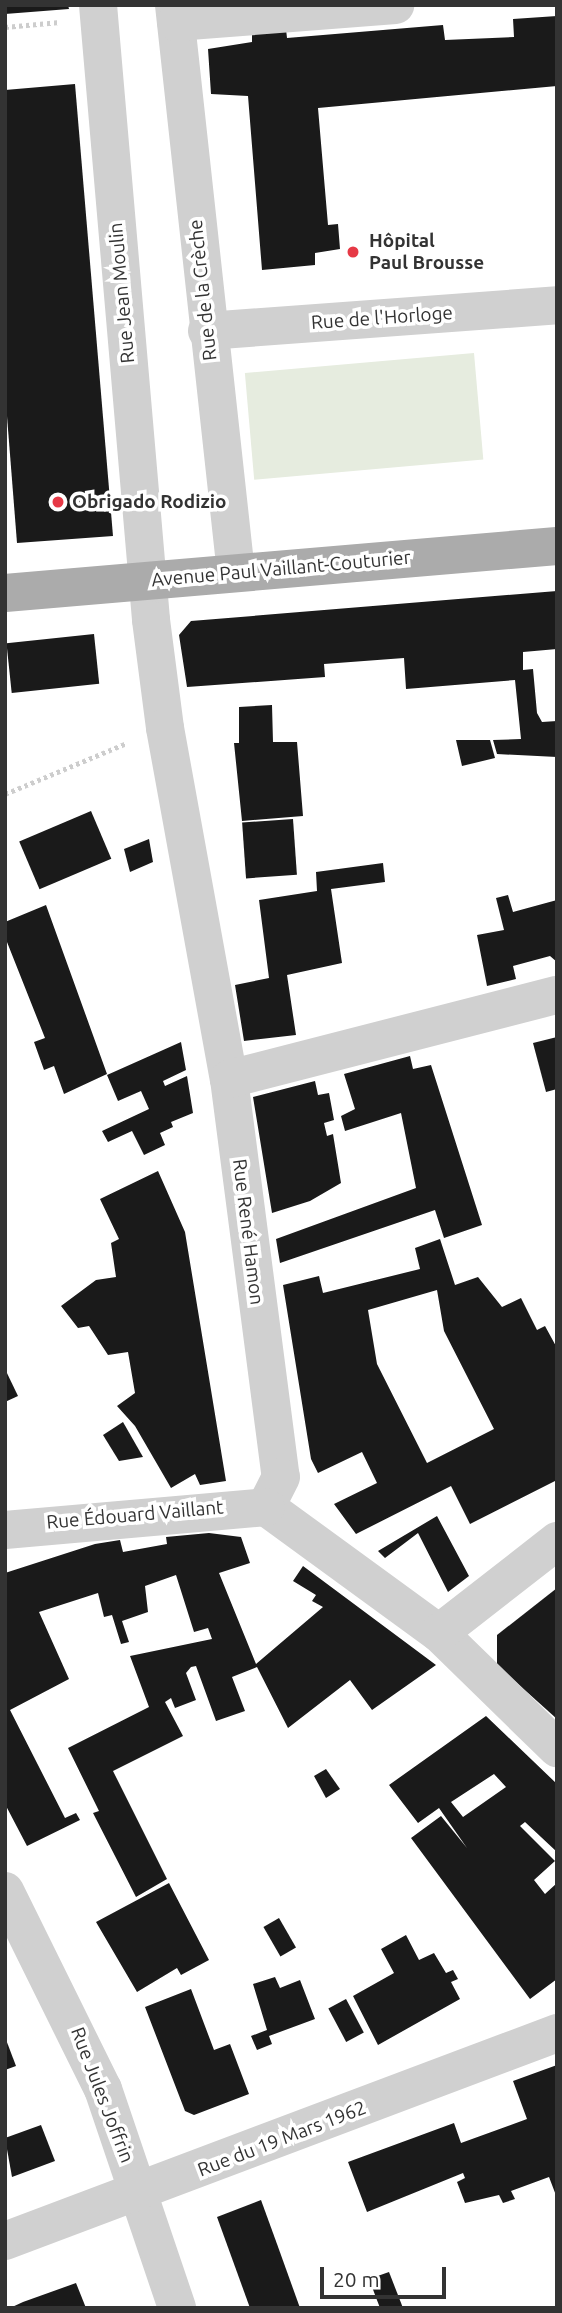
<!DOCTYPE html>
<meta charset="utf-8">
<style>
body{margin:0}
#map{position:relative;width:562px;height:2313px;overflow:hidden;background:#fff;font-family:Ubuntu,sans-serif}
div>[style]{position:absolute}
[style*='--x']{left:calc(var(--x)*1px);top:calc(var(--y)*1px);width:calc(var(--w)*1px);rotate:calc(var(--a)*1deg)}
.green>*{inset:0;background:#e6ecdf;transform-origin:0 0}
.building>*{inset:0;background:#1a1a1a;transform-origin:0 0}
.path>*{height:4.5px;margin-top:-2.25px;transform-origin:0;background:repeating-linear-gradient(90deg,#cdcdcd 0 3.5px,transparent 0 7px)}
.minor>*{height:38px;margin:-19px;padding:0 19px;transform-origin:19px;border-radius:19px;background:#d0d0d0}
.major>*{height:38px;margin:-19px;padding:0 19px;transform-origin:19px;border-radius:19px;background:#ababab}
.dots>*{width:19px;height:19px;translate:-50% -50%;box-sizing:border-box;border:4px solid #fff;border-radius:50%}
span{translate:-50% -50%;white-space:nowrap;text-align:center;line-height:1.15;-webkit-text-stroke:7px #fff;paint-order:stroke}
.poi-label{font-size:19px;color:#333;font-weight:700}
.left{translate:0 -50%;text-align:left}
.street-label{font-size:19px;color:#333}
.frame{position:absolute;inset:0;border:7px solid #333;pointer-events:none}
.scale{position:absolute;left:320px;top:2267px;width:126px;height:32px;box-sizing:border-box;border:4px solid #333;border-top:0;padding-left:9px;font-size:21px;line-height:24px;white-space:nowrap;color:#333;-webkit-text-stroke:5px #fff;paint-order:stroke}
</style>
<div id="map">
<div class="green">
<i style="left:474px;top:353px;width:107px;height:230px;rotate:85deg"></i>
</div>
<div class="building">
<i style="clip-path:polygon(5px 5px,68px 5px,69px 9px,5px 14px)"></i>
<i style="clip-path:polygon(557px 16px,557px 86px,318px 108px,328px 225px,338px 224px,340px 249px,315px 253px,315px 265px,262px 270px,248px 96px,211px 94px,208px 49px,252px 42px,252px 31px,286px 29px,287px 38px,443px 25px,445px 40px,514px 37px,513px 19px)"></i>
<i style="clip-path:polygon(75px 84px,113px 536px,17px 543px,5px 391px,5px 90px)"></i>
<i style="clip-path:polygon(557px 591px,557px 649px,523px 652px,523px 670px,533px 669px,537px 713px,542px 722px,557px 721px,557px 757px,497px 754px,493px 740px,521px 739px,515px 680px,406px 689px,404px 658px,324px 664px,325px 677px,187px 687px,179px 635px,191px 621px)"></i>
<i style="left:94px;top:634px;width:50px;height:88px;rotate:84deg"></i>
<i style="clip-path:polygon(272px 705px,273px 742px,297px 742px,303px 816px,242px 821px,234px 743px,239px 743px,239px 707px)"></i>
<i style="clip-path:polygon(456px 740px,490px 740px,495px 758px,462px 766px)"></i>
<i style="left:91px;top:811px;width:52px;height:78px;rotate:67deg"></i>
<i style="left:293px;top:819px;width:56px;height:51px;rotate:86deg"></i>
<i style="clip-path:polygon(149px 839px,153px 862px,130px 872px,124px 849px)"></i>
<i style="clip-path:polygon(383px 863px,385px 882px,331px 889px,342px 963px,287px 975px,296px 1035px,244px 1041px,235px 985px,269px 978px,259px 900px,317px 891px,316px 872px)"></i>
<i style="clip-path:polygon(508px 895px,513px 912px,557px 900px,557px 962px,550px 956px,513px 966px,516px 979px,487px 986px,477px 935px,504px 930px,496px 898px)"></i>
<i style="clip-path:polygon(46px 905px,107px 1074px,64px 1094px,54px 1066px,44px 1070px,34px 1042px,45px 1038px,5px 937px,5px 922px)"></i>
<i style="clip-path:polygon(557px 1037px,557px 1089px,546px 1092px,533px 1043px)"></i>
<i style="clip-path:polygon(181px 1042px,186px 1070px,163px 1081px,165px 1086px,187px 1076px,193px 1113px,171px 1122px,173px 1127px,160px 1133px,165px 1145px,144px 1155px,132px 1131px,108px 1142px,102px 1131px,149px 1109px,141px 1091px,118px 1101px,107px 1075px)"></i>
<i style="clip-path:polygon(410px 1056px,413px 1069px,431px 1065px,482px 1225px,444px 1238px,435px 1210px,280px 1263px,276px 1239px,416px 1188px,401px 1113px,345px 1131px,341px 1116px,355px 1109px,344px 1074px)"></i>
<i style="clip-path:polygon(315px 1081px,318px 1095px,329px 1093px,334px 1120px,324px 1123px,327px 1136px,333px 1134px,341px 1183px,310px 1201px,272px 1213px,253px 1097px)"></i>
<i style="clip-path:polygon(158px 1171px,185px 1232px,226px 1481px,200px 1485px,195px 1474px,171px 1488px,135px 1426px,117px 1406px,135px 1393px,128px 1352px,108px 1355px,89px 1326px,78px 1328px,61px 1306px,96px 1280px,116px 1277px,111px 1243px,119px 1239px,100px 1199px)"></i>
<i style="clip-path:polygon(evenodd,440px 1239px,455px 1285px,478px 1277px,502px 1307px,521px 1298px,537px 1330px,545px 1326px,557px 1348px,557px 1480px,470px 1524px,451px 1486px,356px 1534px,334px 1504px,377px 1483px,362px 1452px,318px 1473px,311px 1459px,283px 1285px,319px 1276px,323px 1293px,420px 1269px,415px 1248px,440px 1239px,437px 1290px,444px 1331px,494px 1429px,427px 1463px,377px 1364px,368px 1310px,437px 1290px)"></i>
<i style="clip-path:polygon(5px 1369px,18px 1396px,5px 1402px)"></i>
<i style="clip-path:polygon(123px 1422px,143px 1457px,119px 1461px,103px 1435px)"></i>
<i style="clip-path:polygon(437px 1516px,469px 1576px,448px 1592px,418px 1533px,385px 1558px,378px 1551px)"></i>
<i style="clip-path:polygon(209px 1533px,241px 1537px,250px 1563px,219px 1573px,256px 1664px,323px 1607px,312px 1601px,316px 1595px,293px 1581px,303px 1566px,436px 1665px,372px 1710px,350px 1680px,288px 1728px,257px 1667px,232px 1677px,245px 1711px,216px 1721px,196px 1666px,191px 1667px,186px 1673px,196px 1700px,175px 1708px,171px 1698px,165px 1702px,183px 1736px,113px 1771px,167px 1879px,136px 1897px,93px 1813px,99px 1811px,68px 1748px,149px 1707px,130px 1656px,212px 1639px,208px 1628px,194px 1632px,176px 1575px,145px 1586px,148px 1612px,122px 1621px,129px 1642px,121px 1644px,112px 1615px,104px 1617px,98px 1593px,39px 1612px,69px 1679px,10px 1710px,65px 1818px,76px 1813px,80px 1820px,27px 1846px,5px 1804px,5px 1573px,95px 1544px,120px 1540px,123px 1552px,167px 1544px,166px 1537px)"></i>
<i style="clip-path:polygon(557px 1588px,557px 1719px,497px 1665px,497px 1635px)"></i>
<i style="clip-path:polygon(evenodd,486px 1716px,557px 1784px,557px 1852px,525px 1822px,520px 1826px,555px 1861px,534px 1880px,545px 1894px,557px 1883px,557px 1979px,530px 1999px,411px 1838px,441px 1816px,467px 1848px,439px 1808px,418px 1823px,389px 1785px,486px 1716px,494px 1774px,506px 1787px,463px 1817px,451px 1802px,494px 1774px)"></i>
<i style="clip-path:polygon(326px 1769px,340px 1789px,326px 1798px,314px 1776px)"></i>
<i style="clip-path:polygon(169px 1883px,209px 1960px,181px 1975px,177px 1968px,137px 1992px,96px 1922px)"></i>
<i style="left:279px;top:1918px;width:34px;height:18px;rotate:60deg"></i>
<i style="clip-path:polygon(406px 1935px,419px 1960px,434px 1953px,446px 1973px,453px 1970px,458px 1979px,451px 1982px,460px 1999px,378px 2045px,353px 1996px,394px 1973px,381px 1949px)"></i>
<i style="clip-path:polygon(275px 1977px,280px 1988px,300px 1980px,315px 2019px,269px 2036px,272px 2044px,257px 2050px,251px 2036px,267px 2030px,253px 1984px)"></i>
<i style="clip-path:polygon(191px 1989px,214px 2050px,230px 2044px,249px 2094px,194px 2115px,185px 2111px,145px 2007px)"></i>
<i style="left:346px;top:1999px;width:38px;height:20px;rotate:62deg"></i>
<i style="clip-path:polygon(5px 2037px,16px 2066px,5px 2070px)"></i>
<i style="clip-path:polygon(557px 2065px,557px 2198px,549px 2177px,511px 2191px,515px 2199px,503px 2203px,499px 2195px,465px 2203px,457px 2182px,465px 2178px,463px 2173px,367px 2212px,348px 2162px,454px 2123px,461px 2143px,527px 2119px,513px 2081px)"></i>
<i style="clip-path:polygon(41px 2125px,55px 2161px,12px 2177px,5px 2138px)"></i>
<i style="clip-path:polygon(261px 2200px,277px 2244px,300px 2308px,250px 2308px,217px 2217px)"></i>
<i style="clip-path:polygon(389px 2272px,403px 2308px,380px 2308px,369px 2279px)"></i>
<i style="clip-path:polygon(76px 2283px,86px 2308px,10px 2308px,23px 2302px)"></i>
</div>
<div class="path">
<i style="--x:5;--y:27;--w:55;--a:-5.2"></i>
<i style="--x:5;--y:398;--w:1;--a:0"></i>
<i style="--x:5;--y:794;--w:132;--a:-22.7"></i>
</div>
<div class="minor">
<i style="--x:98;--y:5;--w:617;--a:85.07"></i>
<i style="--x:151;--y:620;--w:109;--a:82.6"></i>
<i style="--x:165;--y:728;--w:357;--a:79.7"></i>
<i style="--x:229;--y:1079;--w:401;--a:82.6"></i>
<i style="--x:281;--y:1477;--w:34;--a:117"></i>
<i style="--x:174;--y:5;--w:571;--a:83.77"></i>
<i style="--x:176;--y:22;--w:220;--a:-4.4"></i>
<i style="--x:207;--y:331;--w:351;--a:-4.2"></i>
<i style="--x:229;--y:1079;--w:339;--a:-14.4"></i>
<i style="--x:266;--y:1507;--w:214;--a:36.1"></i>
<i style="--x:439;--y:1633;--w:165;--a:44.3"></i>
<i style="--x:5;--y:1530;--w:262;--a:-5"></i>
<i style="--x:439;--y:1633;--w:150;--a:-37.9"></i>
<i style="--x:5;--y:1891;--w:221;--a:63.7"></i>
<i style="--x:103;--y:2089;--w:231;--a:71.3"></i>
<i style="--x:5;--y:2241;--w:590;--a:-20.65"></i>
</div>
<div class="major">
<i style="--x:5;--y:593;--w:554;--a:-4.87"></i>
</div>
<div class="dots">
<i style="left:353px;top:252px;background:#e63946"></i>
<i style="left:58px;top:502px;background:#e63946"></i>
</div>
<div class="poi-label">
<span class="left" style="left:369px;top:252px">Hôpital<br>Paul Brousse</span>
<span class="left" style="left:72px;top:502px">Obrigado Rodizio</span>
</div>
<div class="street-label">
<span style="left:203px;top:290px;rotate:-96deg">Rue de la Crèche</span>
<span style="left:122px;top:293px;rotate:-95deg">Rue Jean Moulin</span>
<span style="left:382px;top:318px;rotate:-4deg">Rue de l'Horloge</span>
<span style="left:281px;top:569px;rotate:-5deg">Avenue Paul Vaillant-Couturier</span>
<span style="left:248px;top:1232px;rotate:83deg">Rue René Hamon</span>
<span style="left:135px;top:1515px;rotate:-5deg">Rue Édouard Vaillant</span>
<span style="left:102px;top:2095px;rotate:69deg">Rue Jules Joffrin</span>
<span style="left:282px;top:2139px;rotate:-21deg">Rue du 19 Mars 1962</span>
</div>
<div class="frame"></div>
<div class="scale">20 m</div>
</div>
